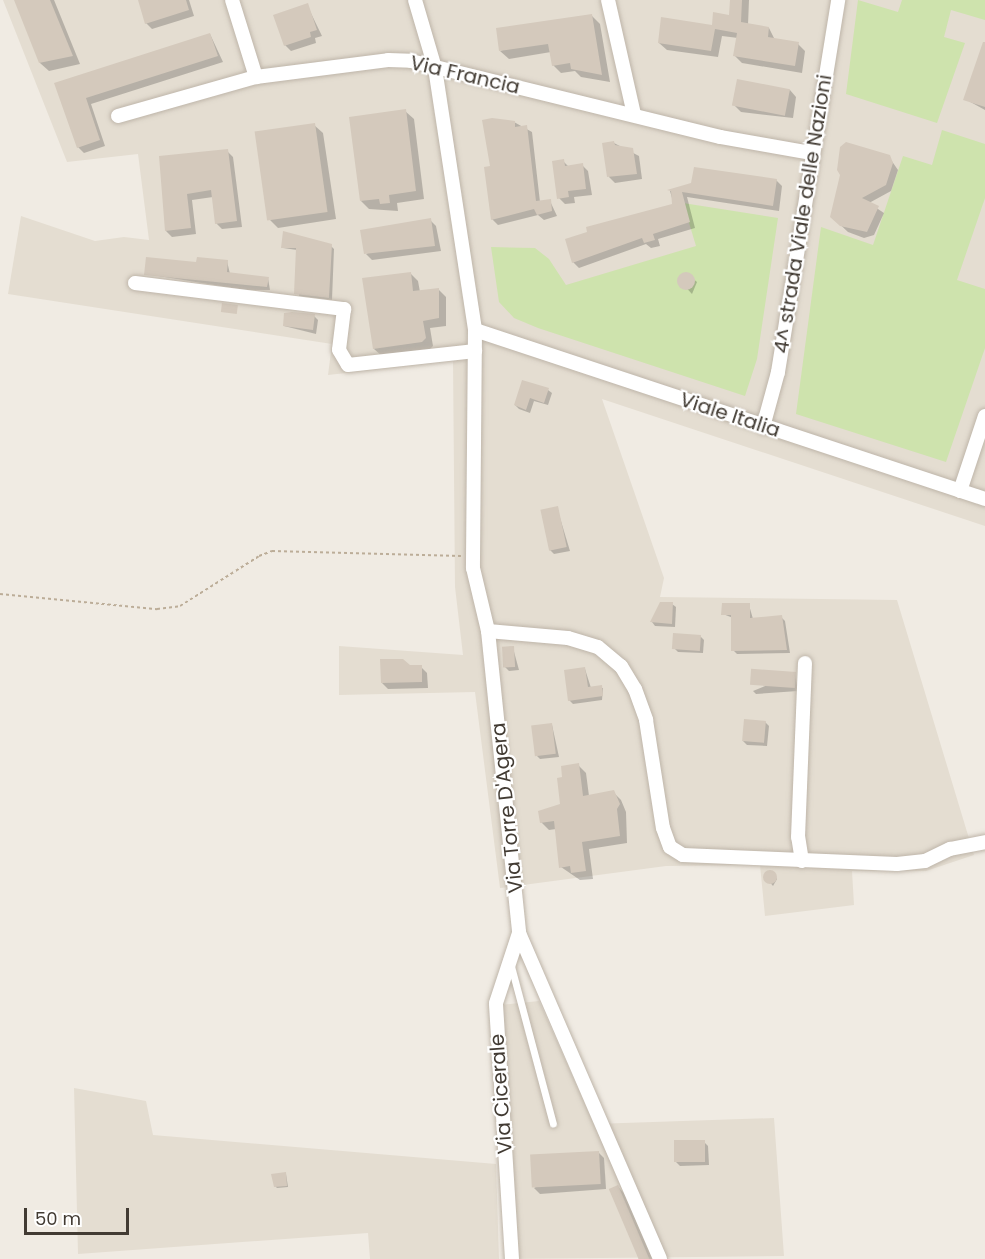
<!DOCTYPE html>
<style>
body{margin:0}
#map{position:relative;width:985px;height:1259px;overflow:hidden;background:#f0ebe3;font-family:Poppins,sans-serif}
div>[style]{position:absolute}
[style*='--x']{left:calc(var(--x)*1px);top:calc(var(--y)*1px);width:calc(var(--w)*1px);rotate:calc(var(--a)*1deg)}
.residential>*{inset:0;background:#e4ddd1}
.green>*{inset:0;background:#cee3ad}
.shadow>*{inset:0;background:#0003}
.building>*{inset:0;background:#d4c9bc;transform-origin:0 0}
.round{border-radius:50%}
.path>*{height:2px;margin-top:-1px;transform-origin:0;background:repeating-linear-gradient(90deg,#bcad98 0 3px,transparent 0 6px)}
.roads{filter:drop-shadow(0 0 2px #beb5a9) drop-shadow(0 0 2px #beb5a9)}
.service>*{height:7px;margin:-3.5px;padding:0 3.5px;transform-origin:3.5px;border-radius:3.5px;background:#fff}
.minor>*{height:14px;margin:-7px;padding:0 7px;transform-origin:7px;border-radius:7px;background:#fff}
span{translate:-50% -50%;white-space:nowrap;text-align:center;line-height:1.15;-webkit-text-stroke:4.5px #fff;paint-order:stroke}
.street-label{font-size:20px;color:#423b33}
.scale{position:absolute;left:24px;top:1208px;width:105px;height:27px;box-sizing:border-box;border:3px solid #423b33;border-top:0;padding-left:8px;font-size:18px;line-height:21px;white-space:nowrap;color:#423b33;-webkit-text-stroke:4px #fff;paint-order:stroke}
</style>
<div id="map">
<div class="residential">
<i style="clip-path:polygon(3px 0,985px 0,985px 526px,602px 399px,664px 578px,660px 597px,897px 600px,974px 855px,926px 871px,852px 871px,854px 905px,765px 916px,760px 865px,666px 866px,500px 888px,475px 692px,339px 695px,339px 646px,463px 655px,455px 587px,453px 361px,328px 375px,332px 344px,8px 294px,21px 216px,95px 241px,124px 237px,149px 240px,138px 154px,67px 162px)"></i>
<i style="clip-path:polygon(539px 1001px,594px 1124px,774px 1118px,784px 1256px,507px 1259px,500px 1005px)"></i>
<i style="clip-path:polygon(74px 1088px,146px 1101px,153px 1135px,496px 1164px,499px 1259px,370px 1259px,368px 1233px,78px 1254px)"></i>
</div>
<div class="green">
<i style="clip-path:polygon(858px 0,898px 12px,902px 0,985px 0,985px 20px,951px 10px,944px 37px,965px 43px,937px 123px,846px 94px)"></i>
<i style="clip-path:polygon(942px 130px,985px 144px,985px 198px,957px 280px,985px 289px,985px 348px,946px 462px,796px 414px,821px 227px,873px 245px,903px 156px,932px 165px)"></i>
<i style="clip-path:polygon(683px 203px,778px 218px,757px 359px,745px 396px,538px 328px,514px 318px,499px 302px,491px 247px,535px 248px,549px 259px,566px 285px,696px 246px)"></i>
</div>
<div class="shadow">
<i style="clip-path:polygon(16px 0,54px 0,80px 64px,49px 71px,40px 63px)"></i>
<i style="clip-path:polygon(139px 0,189px 0,194px 16px,152px 29px,146px 23px)"></i>
<i style="clip-path:polygon(731px 0,749px 0,748px 25px,769px 28px,775px 40px,798px 44px,805px 51px,802px 73px,742px 63px,735px 56px,738px 38px,722px 36px,718px 57px,667px 50px,659px 43px,713px 26px,730px 16px)"></i>
<i style="clip-path:polygon(307px 5px,322px 36px,315px 38px,316px 43px,291px 51px,285px 45px)"></i>
<i style="clip-path:polygon(592px 16px,600px 24px,610px 82px,581px 77px,575px 71px,561px 73px,553px 65px,551px 52px,509px 59px,500px 51px)"></i>
<i style="clip-path:polygon(210px 34px,223px 62px,91px 104px,105px 146px,84px 153px,78px 147px,56px 84px)"></i>
<i style="clip-path:polygon(985px 46px,985px 110px,965px 99px)"></i>
<i style="clip-path:polygon(790px 90px,796px 97px,793px 118px,741px 112px,735px 106px)"></i>
<i style="clip-path:polygon(405px 111px,414px 119px,424px 199px,397px 203px,398px 211px,369px 209px,361px 201px)"></i>
<i style="clip-path:polygon(514px 122px,532px 132px,540px 202px,550px 201px,557px 216px,544px 220px,538px 215px,498px 225px,492px 219px)"></i>
<i style="clip-path:polygon(314px 125px,323px 133px,336px 219px,278px 228px,269px 219px)"></i>
<i style="clip-path:polygon(614px 143px,639px 156px,642px 179px,615px 183px,609px 177px)"></i>
<i style="clip-path:polygon(227px 151px,233px 157px,242px 227px,222px 229px,216px 223px,213px 197px,192px 200px,196px 234px,172px 237px,166px 231px,161px 158px)"></i>
<i style="clip-path:polygon(889px 157px,898px 170px,891px 191px,869px 203px,884px 213px,874px 235px,864px 238px,848px 232px,832px 217px,842px 175px)"></i>
<i style="clip-path:polygon(563px 161px,569px 167px,582px 165px,588px 171px,592px 195px,574px 197px,575px 203px,565px 204px,559px 198px)"></i>
<i style="clip-path:polygon(776px 180px,782px 186px,779px 211px,687px 197px,695px 228px,658px 239px,660px 246px,651px 248px,646px 244px,579px 268px,573px 262px,674px 205px,670px 191px,692px 184px)"></i>
<i style="clip-path:polygon(430px 220px,436px 226px,441px 251px,372px 260px,366px 254px)"></i>
<i style="clip-path:polygon(331px 246px,334px 249px,332px 300px,299px 296px,297px 250px,283px 248px)"></i>
<i style="clip-path:polygon(227px 261px,230px 274px,268px 278px,270px 290px,245px 290px,146px 274px)"></i>
<i style="clip-path:polygon(410px 273px,418px 281px,420px 292px,438px 289px,446px 297px,446px 326px,430px 328px,433px 346px,429px 350px,382px 356px,374px 349px)"></i>
<i style="clip-path:polygon(686px 273px,697px 282px,692px 294px,680px 281px)"></i>
<i style="clip-path:polygon(314px 316px,318px 320px,316px 334px,284px 326px)"></i>
<i style="clip-path:polygon(523px 381px,548px 390px,552px 393px,548px 405px,534px 401px,530px 413px,519px 409px,515px 405px)"></i>
<i style="clip-path:polygon(557px 508px,570px 551px,554px 554px,550px 550px)"></i>
<i style="clip-path:polygon(672px 604px,676px 607px,675px 627px,655px 626px,652px 622px)"></i>
<i style="clip-path:polygon(749px 605px,753px 619px,781px 617px,785px 621px,790px 653px,737px 654px,733px 650px,733px 618px,723px 614px)"></i>
<i style="clip-path:polygon(700px 636px,704px 640px,703px 653px,678px 652px,674px 648px)"></i>
<i style="clip-path:polygon(513px 648px,519px 670px,509px 671px,505px 667px)"></i>
<i style="clip-path:polygon(409px 667px,421px 667px,427px 673px,428px 688px,388px 689px,382px 683px)"></i>
<i style="clip-path:polygon(585px 669px,591px 688px,603px 688px,602px 700px,573px 704px,569px 700px)"></i>
<i style="clip-path:polygon(795px 674px,798px 691px,756px 694px,753px 691px)"></i>
<i style="clip-path:polygon(765px 722px,769px 726px,767px 746px,747px 745px,743px 741px)"></i>
<i style="clip-path:polygon(552px 725px,559px 757px,540px 759px,536px 755px)"></i>
<i style="clip-path:polygon(578px 765px,586px 773px,589px 796px,613px 792px,621px 800px,626px 812px,627px 843px,589px 849px,593px 879px,580px 880px,561px 867px,556px 829px,549px 830px,541px 822px,562px 805px,564px 779px)"></i>
<i style="clip-path:polygon(772px 872px,777px 879px,773px 886px,765px 876px)"></i>
<i style="clip-path:polygon(704px 1142px,708px 1146px,709px 1165px,680px 1166px,676px 1162px)"></i>
<i style="clip-path:polygon(598px 1152px,604px 1158px,606px 1189px,540px 1194px,534px 1188px)"></i>
<i style="clip-path:polygon(286px 1174px,288px 1187px,277px 1188px,275px 1186px)"></i>
<i style="clip-path:polygon(618px 1187px,626px 1195px,654px 1259px,639px 1259px)"></i>
</div>
<div class="building">
<i style="clip-path:polygon(14px 0,50px 0,73px 56px,39px 63px)"></i>
<i style="clip-path:polygon(138px 0,186px 0,189px 10px,145px 24px)"></i>
<i style="clip-path:polygon(730px 0,742px 0,741px 22px,769px 27px,768px 37px,799px 42px,795px 66px,733px 56px,737px 33px,715px 29px,711px 51px,658px 43px,661px 17px,712px 25px,713px 12px,729px 15px)"></i>
<i style="clip-path:polygon(308px 3px,317px 30px,310px 32px,311px 37px,284px 46px,273px 15px)"></i>
<i style="clip-path:polygon(592px 14px,602px 75px,571px 69px,570px 63px,552px 66px,548px 44px,499px 51px,496px 28px)"></i>
<i style="clip-path:polygon(210px 33px,218px 56px,86px 98px,100px 140px,77px 148px,54px 83px)"></i>
<i style="clip-path:polygon(983px 42px,985px 42px,985px 107px,963px 100px)"></i>
<i style="left:737px;top:79px;width:54px;height:27px;rotate:11deg"></i>
<i style="clip-path:polygon(406px 109px,416px 191px,389px 195px,390px 203px,380px 204px,379px 199px,360px 201px,349px 117px)"></i>
<i style="clip-path:polygon(492px 118px,515px 121px,515px 127px,527px 125px,536px 201px,551px 199px,552px 211px,537px 215px,534px 209px,491px 220px,484px 167px,490px 166px,482px 120px)"></i>
<i style="left:315px;top:123px;width:90px;height:61px;rotate:82deg"></i>
<i style="clip-path:polygon(614px 141px,615px 145px,633px 148px,637px 174px,607px 177px,602px 143px)"></i>
<i style="clip-path:polygon(846px 142px,890px 155px,893px 163px,886px 185px,862px 198px,879px 206px,867px 232px,840px 226px,830px 217px,840px 175px,837px 170px,840px 147px)"></i>
<i style="clip-path:polygon(228px 149px,237px 221px,215px 224px,211px 190px,187px 194px,191px 228px,165px 231px,159px 156px)"></i>
<i style="clip-path:polygon(564px 159px,565px 166px,583px 163px,586px 189px,568px 191px,569px 197px,557px 199px,552px 161px)"></i>
<i style="clip-path:polygon(694px 167px,777px 179px,773px 206px,682px 192px,690px 222px,653px 234px,655px 240px,644px 243px,642px 238px,572px 263px,565px 239px,587px 232px,586px 227px,672px 204px,671px 191px,667px 190px,691px 183px)"></i>
<i style="clip-path:polygon(431px 218px,435px 246px,364px 254px,360px 230px)"></i>
<i style="clip-path:polygon(283px 231px,332px 244px,329px 298px,294px 294px,296px 248px,281px 248px)"></i>
<i style="clip-path:polygon(146px 257px,196px 262px,197px 257px,228px 260px,227px 272px,269px 277px,267px 287px,144px 275px)"></i>
<i style="clip-path:polygon(411px 272px,413px 291px,439px 288px,439px 318px,423px 321px,426px 338px,422px 342px,373px 349px,362px 278px)"></i>
<i class="round" style="left:677px;top:272px;width:18px;height:18px"></i>
<i style="left:222px;top:303px;width:16px;height:9px;rotate:7deg"></i>
<i style="clip-path:polygon(292px 312px,315px 314px,313px 330px,283px 326px,284px 313px)"></i>
<i style="clip-path:polygon(522px 380px,549px 388px,544px 403px,530px 398px,526px 410px,514px 405px)"></i>
<i style="left:558px;top:506px;width:42px;height:18px;rotate:78deg"></i>
<i style="clip-path:polygon(660px 602px,673px 602px,672px 624px,650px 622px)"></i>
<i style="clip-path:polygon(722px 603px,750px 603px,750px 618px,782px 615px,787px 650px,731px 651px,731px 615px,721px 615px)"></i>
<i style="left:673px;top:633px;width:28px;height:16px;rotate:4deg"></i>
<i style="left:514px;top:646px;width:21px;height:12px;rotate:87deg"></i>
<i style="clip-path:polygon(380px 659px,403px 659px,410px 665px,422px 665px,422px 682px,381px 683px)"></i>
<i style="clip-path:polygon(585px 667px,588px 687px,602px 685px,603px 696px,568px 701px,564px 670px)"></i>
<i style="left:796px;top:672px;width:16px;height:45px;rotate:94deg"></i>
<i style="left:744px;top:719px;width:22px;height:22px;rotate:5deg"></i>
<i style="left:552px;top:723px;width:31px;height:21px;rotate:83deg"></i>
<i style="clip-path:polygon(579px 763px,583px 796px,614px 790px,620px 804px,617px 809px,620px 836px,582px 842px,586px 871px,571px 873px,570px 866px,559px 868px,554px 821px,540px 823px,538px 811px,560px 804px,557px 778px,562px 777px,561px 766px)"></i>
<i class="round" style="left:763px;top:870px;width:14px;height:14px"></i>
<i style="left:705px;top:1140px;width:22px;height:31px;rotate:90deg"></i>
<i style="left:599px;top:1151px;width:33px;height:69px;rotate:87deg"></i>
<i style="clip-path:polygon(286px 1172px,287px 1186px,274px 1187px,271px 1174px)"></i>
<i style="left:618px;top:1185px;width:81px;height:10px;rotate:67deg"></i>
</div>
<div class="path">
<i style="--x:0;--y:594;--w:158;--a:5.5"></i>
<i style="--x:157;--y:609;--w:23;--a:-7"></i>
<i style="--x:180;--y:606;--w:93;--a:-32.3"></i>
<i style="--x:259;--y:556;--w:14;--a:-21"></i>
<i style="--x:272;--y:551;--w:189;--a:1.5"></i>
</div>
<div class="roads">
<div class="service">
<i style="--x:511;--y:966;--w:163;--a:75.1"></i>
</div>
<div class="minor">
<i style="--x:232;--y:0;--w:81;--a:72.7"></i>
<i style="--x:415;--y:0;--w:71;--a:73.6"></i>
<i style="--x:435;--y:68;--w:265;--a:81.3"></i>
<i style="--x:475;--y:330;--w:238;--a:90.5"></i>
<i style="--x:473;--y:568;--w:65;--a:76.6"></i>
<i style="--x:488;--y:631;--w:304;--a:84.1"></i>
<i style="--x:519;--y:933;--w:355;--a:66.6"></i>
<i style="--x:608;--y:0;--w:117;--a:77.2"></i>
<i style="--x:118;--y:116;--w:143;--a:-15.8"></i>
<i style="--x:256;--y:77;--w:133;--a:-7.3"></i>
<i style="--x:388;--y:60;--w:23;--a:2"></i>
<i style="--x:411;--y:61;--w:319;--a:13.8"></i>
<i style="--x:721;--y:137;--w:91;--a:10.1"></i>
<i style="--x:135;--y:283;--w:211;--a:7.1"></i>
<i style="--x:344;--y:309;--w:41;--a:97"></i>
<i style="--x:339;--y:350;--w:17;--a:59"></i>
<i style="--x:348;--y:365;--w:128;--a:-6.3"></i>
<i style="--x:475;--y:330;--w:537;--a:18.33"></i>
<i style="--x:763;--y:427;--w:57;--a:-74.7"></i>
<i style="--x:778;--y:372;--w:377;--a:-80.8"></i>
<i style="--x:960;--y:491;--w:79;--a:-71.6"></i>
<i style="--x:488;--y:631;--w:80;--a:5"></i>
<i style="--x:568;--y:638;--w:31;--a:17"></i>
<i style="--x:598;--y:647;--w:30;--a:40"></i>
<i style="--x:621;--y:666;--w:27;--a:59"></i>
<i style="--x:635;--y:689;--w:33;--a:70"></i>
<i style="--x:646;--y:720;--w:109;--a:81.1"></i>
<i style="--x:663;--y:828;--w:20;--a:70"></i>
<i style="--x:670;--y:847;--w:15;--a:32"></i>
<i style="--x:683;--y:855;--w:214;--a:2.4"></i>
<i style="--x:897;--y:864;--w:28;--a:-6"></i>
<i style="--x:925;--y:861;--w:28;--a:-26"></i>
<i style="--x:950;--y:849;--w:36;--a:-11"></i>
<i style="--x:802;--y:861;--w:24;--a:-99"></i>
<i style="--x:798;--y:837;--w:174;--a:-87.7"></i>
<i style="--x:512;--y:1259;--w:256;--a:-93.6"></i>
<i style="--x:496;--y:1003;--w:74;--a:-71.8"></i>
</div>
</div>
<div class="street-label">
<span style="left:465px;top:75px;rotate:13deg">Via Francia</span>
<span style="left:803px;top:214px;rotate:-81deg">4^ strada Viale delle Nazioni</span>
<span style="left:730px;top:415px;rotate:18deg">Viale Italia</span>
<span style="left:507px;top:808px;rotate:-96deg">Via Torre D'Agera</span>
<span style="left:501px;top:1094px;rotate:-94deg">Via Cicerale</span>
</div>
<div class="scale">50 m</div>
</div>
